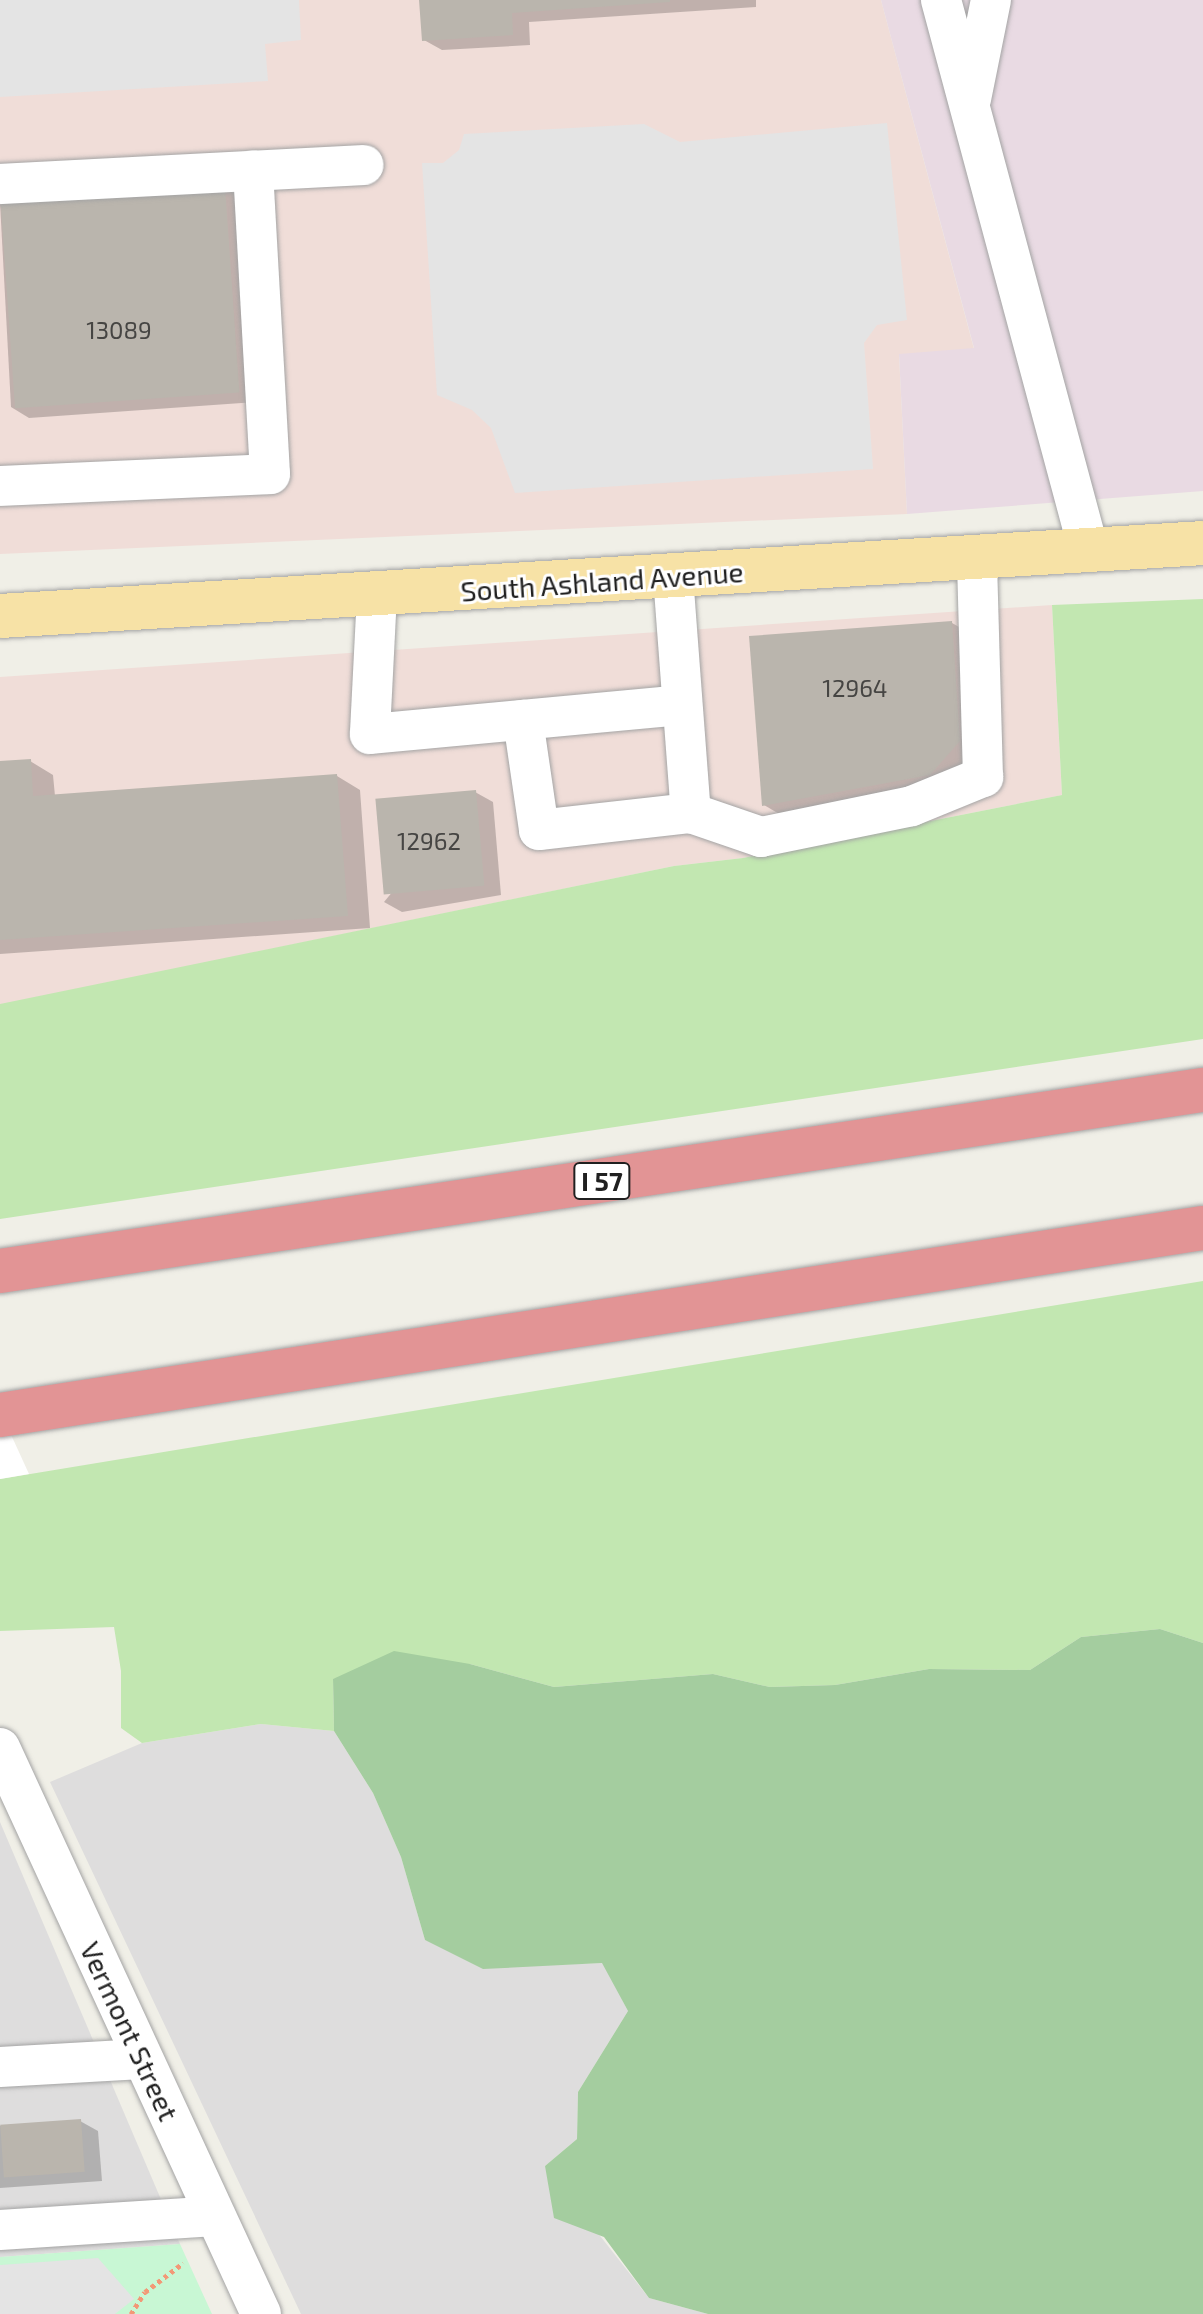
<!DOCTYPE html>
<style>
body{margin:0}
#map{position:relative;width:1203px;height:2314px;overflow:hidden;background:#f0efe7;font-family:"Exo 2",sans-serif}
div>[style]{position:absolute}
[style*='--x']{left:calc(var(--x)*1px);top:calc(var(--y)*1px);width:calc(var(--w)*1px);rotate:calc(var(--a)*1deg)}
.residential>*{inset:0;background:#dedddd}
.commercial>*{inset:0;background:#f0ddd8}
.industrial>*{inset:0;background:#e9dae3}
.grass>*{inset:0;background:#c2e7b1}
.forest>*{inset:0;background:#a4cd9f}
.park>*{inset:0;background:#c8f7d4}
.parking>*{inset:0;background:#e4e4e4}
.pier>*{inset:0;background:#fff}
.shadow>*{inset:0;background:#0003}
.building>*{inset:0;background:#bab5ad;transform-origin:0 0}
.path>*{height:5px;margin-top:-2.5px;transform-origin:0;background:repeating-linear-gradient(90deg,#f29977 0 4px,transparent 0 8px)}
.roads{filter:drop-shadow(0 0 2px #a4a4a4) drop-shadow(0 0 2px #a4a4a4)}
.minor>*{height:40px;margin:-20px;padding:0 20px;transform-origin:20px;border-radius:20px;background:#fff}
.major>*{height:44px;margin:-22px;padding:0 22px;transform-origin:22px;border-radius:22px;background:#f7e2a6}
.highway>*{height:44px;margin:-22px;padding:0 22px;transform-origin:22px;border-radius:22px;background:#e29495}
span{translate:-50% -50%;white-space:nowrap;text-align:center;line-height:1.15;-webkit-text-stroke:6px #fff;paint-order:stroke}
.number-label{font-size:24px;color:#464543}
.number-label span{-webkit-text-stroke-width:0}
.shield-label span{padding:2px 6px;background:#fff;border:2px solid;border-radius:6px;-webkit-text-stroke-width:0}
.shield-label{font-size:26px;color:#202020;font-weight:700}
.street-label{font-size:28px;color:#202020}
</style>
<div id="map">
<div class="residential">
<i style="clip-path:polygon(261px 1724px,334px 1731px,373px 1793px,401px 1857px,425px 1940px,545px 1965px,603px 1963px,628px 2011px,578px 2092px,577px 2139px,545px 2166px,649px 2298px,708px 2314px,301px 2314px,50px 1782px,142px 1743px)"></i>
<i style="clip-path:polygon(0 1822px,180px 2244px,0 2257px)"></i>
</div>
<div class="commercial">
<i style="clip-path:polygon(0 0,881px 0,974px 349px,899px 355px,907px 514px,0 554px)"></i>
<i style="clip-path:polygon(1052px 605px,1062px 795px,743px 858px,674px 866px,0 1005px,0 677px)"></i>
</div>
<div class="industrial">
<i style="clip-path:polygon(881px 0,1203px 0,1203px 491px,907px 514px,899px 354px,974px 348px)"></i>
</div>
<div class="grass">
<i style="clip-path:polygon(1203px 599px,1203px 1039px,0 1219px,0 1004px,674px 866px,743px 858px,1062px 795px,1052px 605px)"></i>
<i style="clip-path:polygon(1203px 1281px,1203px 1643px,1160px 1629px,1081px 1637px,1030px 1670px,929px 1669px,835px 1685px,770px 1687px,713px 1674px,554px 1687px,470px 1664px,333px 1679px,334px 1731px,261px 1724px,142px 1743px,121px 1728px,121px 1671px,114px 1627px,0 1631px,0 1479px)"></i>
</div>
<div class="forest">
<i style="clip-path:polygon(1160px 1629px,1203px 1643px,1203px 2314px,708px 2314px,649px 2298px,604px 2237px,554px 2218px,545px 2166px,577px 2139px,578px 2092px,628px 2011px,602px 1963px,483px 1969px,425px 1940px,401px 1857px,373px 1793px,334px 1731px,333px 1679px,394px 1651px,470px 1664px,554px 1687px,713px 1674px,770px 1687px,835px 1685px,929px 1669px,1030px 1670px,1081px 1637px)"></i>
</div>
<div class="park">
<i style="clip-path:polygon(180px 2244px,212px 2314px,0 2314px,0 2257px)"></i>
</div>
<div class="parking">
<i style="clip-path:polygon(0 0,299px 0,301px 40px,265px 44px,268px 81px,0 97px)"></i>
<i style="clip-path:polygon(887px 123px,907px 320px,877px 325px,864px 343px,873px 469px,515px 493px,491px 428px,472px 410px,437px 395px,422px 163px,443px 163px,459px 150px,464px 134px,644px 124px,680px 142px)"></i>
<i style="clip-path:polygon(98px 2258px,134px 2299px,115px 2314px,0 2314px,0 2265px)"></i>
</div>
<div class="pier">
<i style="clip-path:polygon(0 1411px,2px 1415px,29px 1474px,0 1479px)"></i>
</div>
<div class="shadow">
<i style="clip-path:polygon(421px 0,756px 0,756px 7px,529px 22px,530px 45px,442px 50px,424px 40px)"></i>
<i style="clip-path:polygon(225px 188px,243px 199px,256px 402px,29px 418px,11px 407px,0 203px)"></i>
<i style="clip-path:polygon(952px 623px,970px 633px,978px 751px,949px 785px,781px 815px,764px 805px)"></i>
<i style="clip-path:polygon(30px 761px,53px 775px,55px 796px,337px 776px,360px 790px,370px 928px,0 954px,0 763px)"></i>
<i style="clip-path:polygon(475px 792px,493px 802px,501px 895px,402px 912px,384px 902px)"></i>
<i style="clip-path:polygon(80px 2121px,98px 2131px,102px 2181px,0 2188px,0 2126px)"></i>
</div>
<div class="building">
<i style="clip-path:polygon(419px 0,670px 0,670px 2px,512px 13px,513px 35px,422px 41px)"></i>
<i style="left:225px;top:186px;width:207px;height:225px;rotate:86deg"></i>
<i style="clip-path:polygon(952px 621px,960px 741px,930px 775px,762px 806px,749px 636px)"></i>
<i style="clip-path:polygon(31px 759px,33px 796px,337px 774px,348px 916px,0 940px,0 761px)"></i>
<i style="left:476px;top:790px;width:96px;height:101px;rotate:85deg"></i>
<i style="left:81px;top:2119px;width:53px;height:81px;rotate:86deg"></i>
</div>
<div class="path">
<i style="--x:131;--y:2314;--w:26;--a:-58"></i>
<i style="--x:145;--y:2292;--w:48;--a:-37.3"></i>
</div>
<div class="roads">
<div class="minor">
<i style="--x:941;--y:0;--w:571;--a:74.97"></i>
<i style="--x:971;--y:99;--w:101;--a:-78.6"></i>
<i style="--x:0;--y:184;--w:364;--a:-3"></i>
<i style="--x:0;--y:486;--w:270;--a:-2.5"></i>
<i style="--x:270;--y:474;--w:304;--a:-93.2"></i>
<i style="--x:673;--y:576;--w:238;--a:85.7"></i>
<i style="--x:377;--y:594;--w:140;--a:92.9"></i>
<i style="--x:370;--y:734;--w:311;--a:-5.3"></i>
<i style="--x:523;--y:720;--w:111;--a:81.7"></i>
<i style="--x:539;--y:830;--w:153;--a:-6.4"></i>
<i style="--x:691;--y:813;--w:74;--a:18.9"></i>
<i style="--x:761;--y:837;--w:154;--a:-11.6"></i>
<i style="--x:912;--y:806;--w:77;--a:-22.2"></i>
<i style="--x:983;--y:777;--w:220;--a:-91.6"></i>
<i style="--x:0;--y:1748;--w:623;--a:65.24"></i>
<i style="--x:0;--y:2067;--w:142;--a:-3.2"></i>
<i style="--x:0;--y:2230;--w:215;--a:-3.7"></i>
</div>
<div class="major">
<i style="--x:0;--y:616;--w:1205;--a:-3.47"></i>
</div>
<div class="highway">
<i style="--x:0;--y:1271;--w:1217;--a:-8.56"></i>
<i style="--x:0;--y:1415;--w:1217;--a:-8.84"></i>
</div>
</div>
<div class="number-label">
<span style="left:119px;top:330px">13089</span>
<span style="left:855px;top:688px">12964</span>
<span style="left:429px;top:841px">12962</span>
</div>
<div class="shield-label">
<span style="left:602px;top:1181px">I 57</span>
</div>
<div class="street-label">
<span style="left:602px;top:581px;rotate:-4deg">South Ashland Avenue</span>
<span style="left:130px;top:2031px;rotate:65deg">Vermont Street</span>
</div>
</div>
